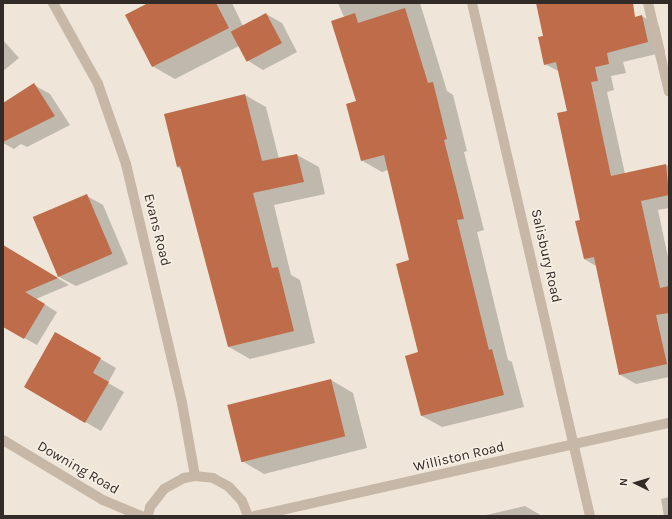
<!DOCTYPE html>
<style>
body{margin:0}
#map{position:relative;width:672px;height:519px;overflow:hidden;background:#efe6d9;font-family:Karla,sans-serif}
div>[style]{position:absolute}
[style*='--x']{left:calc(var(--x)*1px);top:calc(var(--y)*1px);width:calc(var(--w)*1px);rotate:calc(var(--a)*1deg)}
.shadow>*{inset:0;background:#0003}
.building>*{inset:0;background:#be6c49;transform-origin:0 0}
.service>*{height:10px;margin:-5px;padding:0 5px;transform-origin:5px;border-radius:5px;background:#c6b7a6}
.minor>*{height:10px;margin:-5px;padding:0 5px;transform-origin:5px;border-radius:5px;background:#c6b7a6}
span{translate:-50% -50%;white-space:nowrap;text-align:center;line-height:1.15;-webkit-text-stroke:3px #f8f0e5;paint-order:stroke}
.street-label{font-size:14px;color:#332b27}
.frame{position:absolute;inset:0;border:4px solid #332b27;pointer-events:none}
.north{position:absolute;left:616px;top:463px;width:40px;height:40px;-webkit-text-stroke:3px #f8f0e5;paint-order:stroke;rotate:275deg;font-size:11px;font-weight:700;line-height:16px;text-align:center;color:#332b27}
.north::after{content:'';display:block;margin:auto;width:14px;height:18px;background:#332b27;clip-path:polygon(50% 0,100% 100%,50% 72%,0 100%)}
</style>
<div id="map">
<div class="shadow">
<i style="clip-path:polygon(151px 3px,232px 3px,243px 26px,266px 14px,282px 23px,297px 52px,263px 70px,247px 60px,239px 46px,175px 79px,152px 66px)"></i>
<i style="clip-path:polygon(338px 3px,420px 3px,447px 91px,453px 95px,467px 151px,464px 152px,484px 230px,477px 232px,508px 360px,512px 362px,524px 407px,442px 427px,422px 416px,419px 353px,411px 261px,388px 170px,382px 172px,361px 160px,357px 102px,344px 17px)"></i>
<i style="clip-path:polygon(537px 3px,606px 3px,610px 21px,642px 16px,659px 26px,665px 52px,623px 62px,626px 73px,611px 76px,614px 90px,607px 92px,625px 174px,666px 165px,669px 166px,669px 208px,658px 210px,669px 262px,669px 377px,636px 384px,619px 374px,596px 266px,584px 259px,568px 111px,560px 72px,545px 64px,544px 37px)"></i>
<i style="clip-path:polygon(3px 40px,19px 58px,3px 71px)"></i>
<i style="clip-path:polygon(34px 85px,50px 94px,70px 125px,27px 147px,21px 144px,14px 149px,3px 143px,3px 104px)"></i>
<i style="clip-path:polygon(245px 95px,266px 107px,279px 159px,297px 155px,319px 167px,325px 194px,274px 205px,291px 275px,300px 280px,315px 343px,250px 359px,229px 347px,181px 169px,177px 167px)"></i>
<i style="clip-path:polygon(87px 196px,103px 205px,128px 264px,76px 286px,59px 277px)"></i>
<i style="clip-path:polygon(3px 245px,69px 285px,36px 299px,57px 312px,37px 345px,3px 326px)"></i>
<i style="clip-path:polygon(56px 333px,116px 368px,108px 383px,124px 392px,101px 431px,25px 387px)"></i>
<i style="clip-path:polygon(331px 380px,353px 393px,367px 448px,264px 474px,242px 461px)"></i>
<i style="clip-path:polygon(669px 497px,669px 516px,664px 516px,661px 499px)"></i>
<i style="clip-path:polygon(525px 506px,542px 516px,482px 516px)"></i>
</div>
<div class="building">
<i style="clip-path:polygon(148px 3px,216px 3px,229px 28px,152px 67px,125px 15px)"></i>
<i style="clip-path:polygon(536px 3px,633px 3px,635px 17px,642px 15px,648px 42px,607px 53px,609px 64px,595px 67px,598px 81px,591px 82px,611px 176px,666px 164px,669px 195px,641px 201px,660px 288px,669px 286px,669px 313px,656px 315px,667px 364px,619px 375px,594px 257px,584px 259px,575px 221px,580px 220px,557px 113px,567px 111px,556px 62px,544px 65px,538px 37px,543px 36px)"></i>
<i style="clip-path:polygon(405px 8px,428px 83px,433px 82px,447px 139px,444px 140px,464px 219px,457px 220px,489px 350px,492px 349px,504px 395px,421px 416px,405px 356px,418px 352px,396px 264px,409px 260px,384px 155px,361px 161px,346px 104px,356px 101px,331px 21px,355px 13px,358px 23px)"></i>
<i style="left:266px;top:13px;width:34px;height:40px;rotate:62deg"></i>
<i style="clip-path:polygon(34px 83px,55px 116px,3px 142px,3px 103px)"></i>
<i style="clip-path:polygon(245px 94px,262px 161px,297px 154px,304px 182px,253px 193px,272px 268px,278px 267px,294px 331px,228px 347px,180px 166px,177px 167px,164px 114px)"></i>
<i style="left:87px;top:194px;width:65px;height:59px;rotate:67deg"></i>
<i style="clip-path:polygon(3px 245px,58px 278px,25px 292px,45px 304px,24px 339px,3px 327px)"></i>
<i style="clip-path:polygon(55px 332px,101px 358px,93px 373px,109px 382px,85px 423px,24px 387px)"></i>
<i style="left:331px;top:379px;width:59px;height:107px;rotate:76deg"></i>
</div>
<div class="service">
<i style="--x:648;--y:3;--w:91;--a:76.7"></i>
</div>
<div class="minor">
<i style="--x:53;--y:3;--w:93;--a:60.9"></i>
<i style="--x:98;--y:84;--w:85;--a:70.7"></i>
<i style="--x:126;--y:164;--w:245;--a:76.8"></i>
<i style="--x:182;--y:403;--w:74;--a:79.9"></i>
<i style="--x:472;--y:3;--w:526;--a:77.05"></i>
<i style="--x:3;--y:440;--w:117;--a:31"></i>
<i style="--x:103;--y:500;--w:41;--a:22.8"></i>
<i style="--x:148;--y:516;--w:9;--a:-77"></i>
<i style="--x:150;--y:507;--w:23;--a:-52"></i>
<i style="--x:164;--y:489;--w:23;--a:-29"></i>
<i style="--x:184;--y:478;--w:11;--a:-10"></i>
<i style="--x:195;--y:476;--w:18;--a:6"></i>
<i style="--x:213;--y:478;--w:18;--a:29"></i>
<i style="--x:229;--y:487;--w:19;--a:47"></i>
<i style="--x:242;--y:501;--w:16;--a:68"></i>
<i style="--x:255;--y:516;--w:424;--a:-12.7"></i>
</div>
<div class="street-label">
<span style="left:157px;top:230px;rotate:76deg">Evans Road</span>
<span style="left:546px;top:256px;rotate:77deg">Salisbury Road</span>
<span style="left:459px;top:457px;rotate:-13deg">Williston Road</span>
<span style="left:78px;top:468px;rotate:30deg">Downing Road</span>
</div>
<div class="frame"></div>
<div class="north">N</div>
</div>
